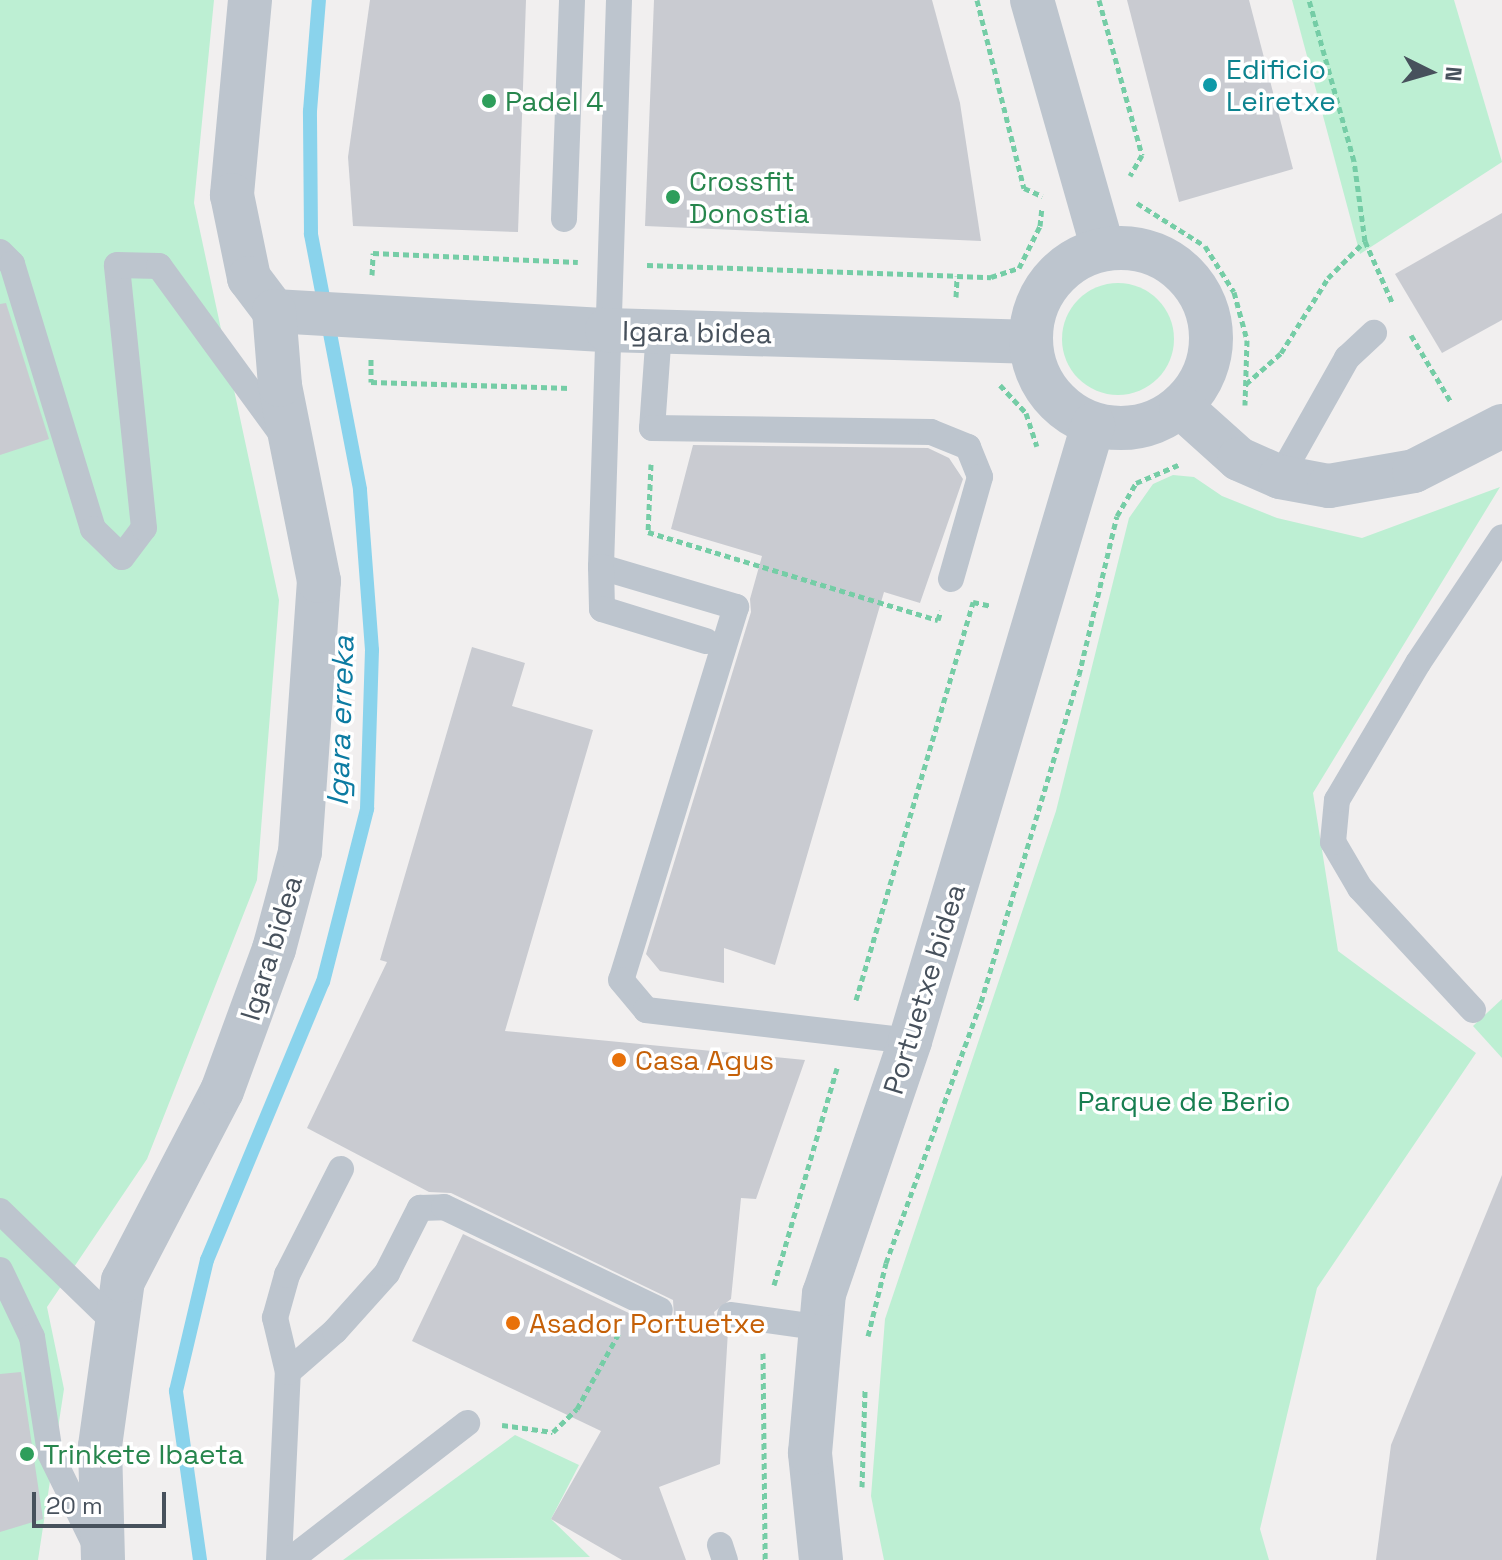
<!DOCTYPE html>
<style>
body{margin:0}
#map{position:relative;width:1502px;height:1560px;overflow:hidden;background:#f1efef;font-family:"Space Grotesk",sans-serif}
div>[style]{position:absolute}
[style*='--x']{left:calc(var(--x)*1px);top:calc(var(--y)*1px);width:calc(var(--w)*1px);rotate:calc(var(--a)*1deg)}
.green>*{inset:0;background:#bdefd3}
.round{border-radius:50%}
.stream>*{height:14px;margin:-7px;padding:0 7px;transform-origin:7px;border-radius:7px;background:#8ad3ec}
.building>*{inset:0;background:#c9cbd1}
.path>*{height:5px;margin-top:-2.5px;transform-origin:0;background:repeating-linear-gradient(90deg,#75cda6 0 6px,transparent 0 10px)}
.service>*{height:26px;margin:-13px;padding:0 13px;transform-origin:13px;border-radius:13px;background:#bdc5ce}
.minor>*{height:44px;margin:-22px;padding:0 22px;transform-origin:22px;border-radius:22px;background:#bdc5ce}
.minor>.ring{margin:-22px;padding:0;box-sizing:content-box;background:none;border:44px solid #bdc5ce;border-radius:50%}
.dots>*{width:22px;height:22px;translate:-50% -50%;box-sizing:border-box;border:4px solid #fff;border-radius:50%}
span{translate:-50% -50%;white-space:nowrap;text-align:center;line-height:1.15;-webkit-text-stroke:7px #fff;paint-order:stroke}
.culture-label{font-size:28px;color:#0d838f}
.left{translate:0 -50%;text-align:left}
.leisure-label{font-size:28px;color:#27864d}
.street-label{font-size:28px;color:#47515c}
.food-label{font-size:28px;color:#c56008}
.park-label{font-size:28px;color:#177e50}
.water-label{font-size:30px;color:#0c7ba2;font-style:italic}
.north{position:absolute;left:1390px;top:32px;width:80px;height:80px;-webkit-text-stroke:6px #fff;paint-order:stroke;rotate:95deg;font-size:22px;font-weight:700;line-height:32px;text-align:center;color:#47515c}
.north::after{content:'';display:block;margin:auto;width:28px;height:36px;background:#47515c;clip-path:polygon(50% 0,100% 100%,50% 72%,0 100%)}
.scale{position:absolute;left:32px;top:1492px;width:134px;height:36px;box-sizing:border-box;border:4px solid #47515c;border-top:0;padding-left:10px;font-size:24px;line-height:28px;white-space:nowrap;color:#47515c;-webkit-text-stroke:6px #fff;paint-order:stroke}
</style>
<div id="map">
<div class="green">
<i style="clip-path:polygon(0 0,214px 0,194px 203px,279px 600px,257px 880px,147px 1159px,47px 1307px,64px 1389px,38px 1560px,0 1560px)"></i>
<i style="clip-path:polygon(1292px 0,1454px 0,1502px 162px,1360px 254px)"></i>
<i class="round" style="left:1062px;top:283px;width:112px;height:112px"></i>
<i style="clip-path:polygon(1173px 475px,1194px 477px,1222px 496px,1277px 518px,1362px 538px,1500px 487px,1313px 793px,1338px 951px,1476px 1053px,1317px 1288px,1260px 1529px,1269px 1560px,884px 1560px,871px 1496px,885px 1319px,1056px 811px,1129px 518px,1153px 484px)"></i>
<i style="clip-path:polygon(1502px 999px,1502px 1058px,1473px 1026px)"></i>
<i style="clip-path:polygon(515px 1435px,579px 1465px,551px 1519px,590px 1557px,343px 1560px)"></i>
</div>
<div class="stream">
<i style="--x:200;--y:1560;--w:171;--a:-98.1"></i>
<i style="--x:176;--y:1391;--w:135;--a:-76.7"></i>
<i style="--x:207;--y:1260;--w:301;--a:-67.4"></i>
<i style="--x:323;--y:982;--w:179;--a:-75.7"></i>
<i style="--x:367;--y:809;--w:159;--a:-88.2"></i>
<i style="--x:372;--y:650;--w:161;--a:-94.3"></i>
<i style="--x:360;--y:489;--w:260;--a:-100.9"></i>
<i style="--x:311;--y:234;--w:123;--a:-90.5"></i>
<i style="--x:310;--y:111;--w:111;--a:-85.4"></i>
</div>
<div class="building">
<i style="clip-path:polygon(370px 0,526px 0,518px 232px,353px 226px,348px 157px)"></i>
<i style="clip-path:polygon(654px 0,932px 0,960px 103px,981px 241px,645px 226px)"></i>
<i style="clip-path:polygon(1127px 0,1249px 0,1293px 169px,1179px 202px)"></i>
<i style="clip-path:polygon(1502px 213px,1502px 320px,1442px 353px,1395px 274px)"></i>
<i style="clip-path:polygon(6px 303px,49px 439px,0 455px,0 304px)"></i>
<i style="clip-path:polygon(693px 445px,928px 448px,949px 458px,963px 479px,920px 603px,884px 592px,775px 965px,724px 948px,724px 983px,660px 971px,646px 954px,751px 612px,750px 599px,762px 556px,671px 529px)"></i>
<i style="clip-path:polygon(472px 647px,525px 663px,512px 706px,593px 730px,505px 1031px,805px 1060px,756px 1199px,741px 1198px,731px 1299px,714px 1312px,716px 1322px,728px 1331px,720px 1464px,659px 1487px,686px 1560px,622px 1560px,551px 1519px,601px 1431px,412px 1341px,463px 1234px,654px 1325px,674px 1318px,673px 1300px,451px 1193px,429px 1192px,307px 1128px,387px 962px,380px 960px)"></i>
<i style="clip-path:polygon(1502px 1175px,1502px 1560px,1376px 1560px,1391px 1445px)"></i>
<i style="clip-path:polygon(21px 1372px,43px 1519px,0 1532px,0 1374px)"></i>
</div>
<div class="path">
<i style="--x:977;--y:0;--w:194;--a:76"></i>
<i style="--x:1024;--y:188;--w:20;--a:24"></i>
<i style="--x:1099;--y:0;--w:161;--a:74.5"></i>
<i style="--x:1142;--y:155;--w:24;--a:120"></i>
<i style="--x:1137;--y:203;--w:80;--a:32.3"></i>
<i style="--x:1205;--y:246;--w:54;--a:57.8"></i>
<i style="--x:1234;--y:292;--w:50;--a:74.8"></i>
<i style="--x:1247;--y:340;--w:65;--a:91.8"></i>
<i style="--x:1365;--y:241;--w:67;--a:66.1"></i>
<i style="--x:647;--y:265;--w:310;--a:2"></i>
<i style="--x:372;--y:275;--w:22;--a:-87"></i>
<i style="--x:373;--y:253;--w:205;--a:2.5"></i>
<i style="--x:956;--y:297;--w:21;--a:-87"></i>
<i style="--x:957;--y:276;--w:34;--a:2"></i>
<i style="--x:991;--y:277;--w:29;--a:-18"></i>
<i style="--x:1019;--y:268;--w:47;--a:-63.4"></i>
<i style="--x:1040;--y:226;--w:18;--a:-84"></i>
<i style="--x:1411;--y:335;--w:78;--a:59.2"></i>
<i style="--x:371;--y:359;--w:23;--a:90"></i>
<i style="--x:371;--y:382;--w:199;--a:1.7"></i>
<i style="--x:1246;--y:384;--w:47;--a:-41.5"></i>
<i style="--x:1281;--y:353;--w:89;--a:-57.9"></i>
<i style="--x:1328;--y:278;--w:52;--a:-45"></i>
<i style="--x:1365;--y:241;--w:81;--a:-97.8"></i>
<i style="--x:1354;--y:161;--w:167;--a:-105.6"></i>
<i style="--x:1000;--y:385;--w:38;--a:47"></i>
<i style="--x:1026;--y:413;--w:35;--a:72"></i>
<i style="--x:651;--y:464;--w:68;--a:92.5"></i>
<i style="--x:648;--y:532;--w:303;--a:16.9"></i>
<i style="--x:938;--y:620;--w:10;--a:-73"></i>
<i style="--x:856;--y:1000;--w:415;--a:-73.6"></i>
<i style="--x:973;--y:602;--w:19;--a:12"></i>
<i style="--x:774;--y:1285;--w:226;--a:-73.8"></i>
<i style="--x:868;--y:1336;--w:75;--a:-76.1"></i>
<i style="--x:886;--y:1263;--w:278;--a:-70"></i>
<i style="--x:981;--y:1002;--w:341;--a:-73.3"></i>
<i style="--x:1079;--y:675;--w:163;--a:-76.6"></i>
<i style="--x:1117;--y:516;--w:38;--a:-60"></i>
<i style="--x:1136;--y:483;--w:46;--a:-23.2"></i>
<i style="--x:763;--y:1353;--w:207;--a:89.4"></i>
<i style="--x:502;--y:1425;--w:51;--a:7.8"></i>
<i style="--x:553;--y:1432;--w:33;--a:-44"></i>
<i style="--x:577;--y:1409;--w:89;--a:-61.1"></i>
<i style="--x:862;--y:1487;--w:98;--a:-88.2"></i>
</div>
<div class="service">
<i style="--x:619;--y:0;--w:567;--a:91.82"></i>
<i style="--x:601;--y:567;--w:141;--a:16.5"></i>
<i style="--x:736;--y:607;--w:390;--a:107.1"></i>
<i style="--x:621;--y:980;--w:39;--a:50"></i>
<i style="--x:646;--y:1010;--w:266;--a:6.7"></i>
<i style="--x:564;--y:219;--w:219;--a:-87.9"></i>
<i style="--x:0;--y:252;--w:17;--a:45"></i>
<i style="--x:12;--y:264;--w:277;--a:73"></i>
<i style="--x:93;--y:529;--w:40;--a:44"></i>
<i style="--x:122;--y:557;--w:36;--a:-53"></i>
<i style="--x:144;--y:528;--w:264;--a:-95.9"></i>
<i style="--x:117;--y:265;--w:42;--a:1.4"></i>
<i style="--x:159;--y:266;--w:210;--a:53.9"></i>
<i style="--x:659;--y:331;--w:97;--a:94.1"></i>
<i style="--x:652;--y:428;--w:279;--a:0.8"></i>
<i style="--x:931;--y:432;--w:40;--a:22"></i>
<i style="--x:968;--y:447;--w:32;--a:68"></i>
<i style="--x:980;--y:477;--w:106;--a:105.9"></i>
<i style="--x:1280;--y:477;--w:137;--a:-60.6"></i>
<i style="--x:1347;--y:358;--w:37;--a:-43"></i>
<i style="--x:601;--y:567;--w:42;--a:88.6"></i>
<i style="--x:602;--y:609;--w:109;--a:17.1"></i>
<i style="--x:1473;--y:1010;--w:166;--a:-132.8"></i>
<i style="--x:1360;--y:888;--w:53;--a:-120.4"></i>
<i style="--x:1333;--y:842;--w:42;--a:-84.6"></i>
<i style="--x:1337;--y:800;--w:159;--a:-59.4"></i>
<i style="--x:1418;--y:663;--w:151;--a:-56.3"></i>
<i style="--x:0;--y:1211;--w:161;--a:44.2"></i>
<i style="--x:0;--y:1270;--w:74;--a:64.5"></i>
<i style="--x:32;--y:1337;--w:117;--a:81.2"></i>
<i style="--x:50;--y:1453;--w:100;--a:63.9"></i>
<i style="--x:730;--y:1315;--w:88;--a:7.9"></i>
<i style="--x:288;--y:1372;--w:56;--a:-103.5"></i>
<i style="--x:275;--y:1318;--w:45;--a:-74.4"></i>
<i style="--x:287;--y:1275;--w:119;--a:-63"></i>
<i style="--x:720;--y:1545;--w:16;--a:72"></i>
<i style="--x:279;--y:1560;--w:188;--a:-87.3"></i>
<i style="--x:288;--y:1372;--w:62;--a:-41.1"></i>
<i style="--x:335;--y:1331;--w:78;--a:-48.1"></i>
<i style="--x:387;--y:1273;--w:73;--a:-63.1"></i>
<i style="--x:420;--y:1208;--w:24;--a:-2"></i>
<i style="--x:444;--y:1207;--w:239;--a:25.5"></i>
<i style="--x:290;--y:1560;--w:224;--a:-37.7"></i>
</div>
<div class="minor">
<i style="--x:250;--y:0;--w:196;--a:95.3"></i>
<i style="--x:232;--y:195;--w:85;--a:78.4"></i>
<i style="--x:249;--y:278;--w:41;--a:52.9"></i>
<i style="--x:274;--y:311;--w:334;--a:3.3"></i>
<i style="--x:607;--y:330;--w:424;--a:1.6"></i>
<i style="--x:1032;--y:0;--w:259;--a:74.1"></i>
<i class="ring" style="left:1031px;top:248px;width:136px;height:136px"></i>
<i style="--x:1181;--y:407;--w:78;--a:41.9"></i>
<i style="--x:1239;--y:459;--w:45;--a:23.7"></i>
<i style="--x:1280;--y:477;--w:50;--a:10.4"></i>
<i style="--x:1329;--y:486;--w:86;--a:-10"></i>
<i style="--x:1414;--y:471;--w:99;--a:-27.1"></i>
<i style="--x:103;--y:1560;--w:114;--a:-91.5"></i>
<i style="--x:100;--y:1446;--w:167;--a:-82.1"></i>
<i style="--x:123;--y:1281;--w:214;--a:-62.5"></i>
<i style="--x:222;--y:1091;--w:151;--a:-69.9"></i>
<i style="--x:274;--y:949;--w:100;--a:-75"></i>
<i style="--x:300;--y:852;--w:272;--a:-86"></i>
<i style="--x:319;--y:581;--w:200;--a:-101.3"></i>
<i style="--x:280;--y:385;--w:74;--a:-94.6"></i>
<i style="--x:821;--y:1560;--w:108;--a:-95.9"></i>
<i style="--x:810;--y:1453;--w:160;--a:-85"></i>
<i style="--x:824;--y:1294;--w:267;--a:-71.2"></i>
<i style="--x:910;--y:1041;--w:643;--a:-73.45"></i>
</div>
<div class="dots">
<i style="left:1210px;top:85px;background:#0f9aa8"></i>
<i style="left:489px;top:101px;background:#2e9e5b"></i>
<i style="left:673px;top:197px;background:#2e9e5b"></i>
<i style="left:619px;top:1060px;background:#e8710a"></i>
<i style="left:513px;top:1323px;background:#e8710a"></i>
<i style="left:27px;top:1454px;background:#2e9e5b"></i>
</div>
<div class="culture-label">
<span class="left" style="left:1226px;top:85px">Edificio<br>Leiretxe</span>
</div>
<div class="leisure-label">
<span class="left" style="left:505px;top:101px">Padel 4</span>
<span class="left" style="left:689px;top:197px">Crossfit<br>Donostia</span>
<span class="left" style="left:43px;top:1454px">Trinkete Ibaeta</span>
</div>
<div class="street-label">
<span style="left:697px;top:332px;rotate:1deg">Igara bidea</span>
<span style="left:271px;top:948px;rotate:-73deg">Igara bidea</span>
<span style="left:924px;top:989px;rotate:-73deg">Portuetxe bidea</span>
</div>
<div class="food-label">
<span class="left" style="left:635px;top:1060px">Casa Agus</span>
<span class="left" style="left:529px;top:1323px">Asador Portuetxe</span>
</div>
<div class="park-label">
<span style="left:1184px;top:1101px">Parque de Berio</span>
</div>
<div class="water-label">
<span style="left:341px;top:721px;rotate:-88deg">Igara erreka</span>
</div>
<div class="north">N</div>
<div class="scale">20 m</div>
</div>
